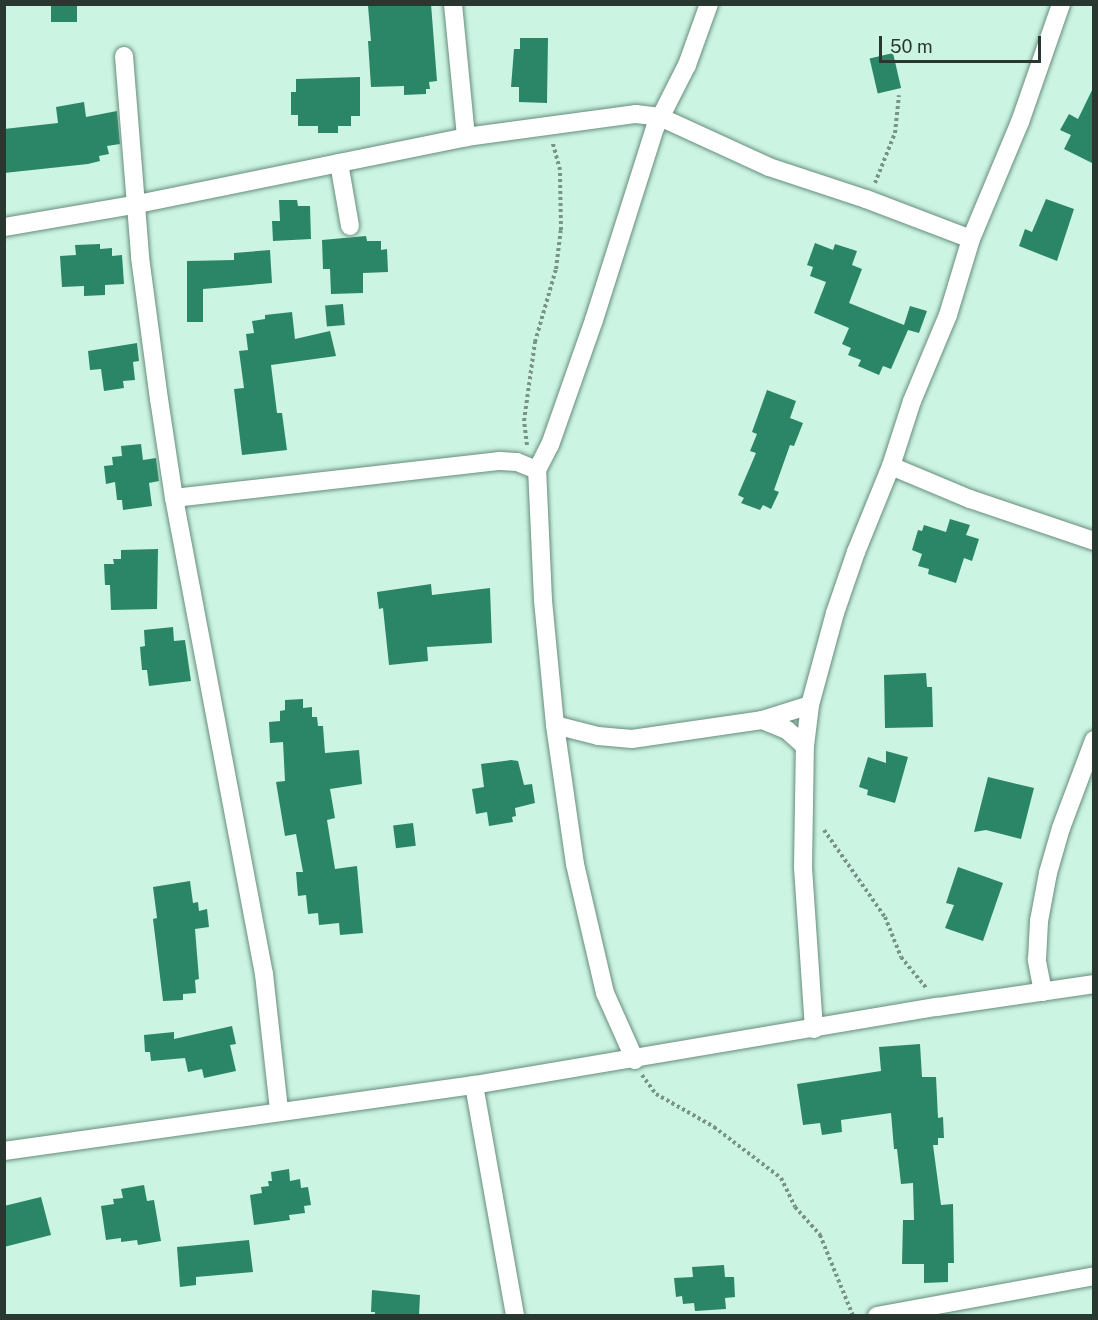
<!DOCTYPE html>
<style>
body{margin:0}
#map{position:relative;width:1098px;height:1320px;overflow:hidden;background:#ccf4e2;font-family:"Public Sans",sans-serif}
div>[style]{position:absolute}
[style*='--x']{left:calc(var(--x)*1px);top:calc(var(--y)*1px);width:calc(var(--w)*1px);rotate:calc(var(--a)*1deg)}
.building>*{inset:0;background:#2b8667;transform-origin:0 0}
.path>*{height:4px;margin-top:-2px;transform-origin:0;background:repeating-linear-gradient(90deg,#789387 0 3px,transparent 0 6px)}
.roads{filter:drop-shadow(0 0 2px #678d7d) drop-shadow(0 0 2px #678d7d)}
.street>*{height:18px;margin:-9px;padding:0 9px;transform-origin:9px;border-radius:9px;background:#fff}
span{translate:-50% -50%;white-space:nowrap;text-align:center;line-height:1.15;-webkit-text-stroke:6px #ccf4e2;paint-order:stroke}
.frame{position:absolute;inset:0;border:6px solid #283831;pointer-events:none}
.scale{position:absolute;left:879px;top:36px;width:162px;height:27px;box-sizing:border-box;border:3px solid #283831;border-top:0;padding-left:8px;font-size:18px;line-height:21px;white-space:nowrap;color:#283831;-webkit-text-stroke:4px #ccf4e2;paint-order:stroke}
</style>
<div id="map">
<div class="building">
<i style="left:51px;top:4px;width:26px;height:18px"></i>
<i style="clip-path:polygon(381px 4px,431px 4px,437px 81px,429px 82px,430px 89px,426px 89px,426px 94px,404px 95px,404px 86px,371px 87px,368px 41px,371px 41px,368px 6px)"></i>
<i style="clip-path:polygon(520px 38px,548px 38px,547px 103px,519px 102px,519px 87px,511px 87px,514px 49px,520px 49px)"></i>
<i style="left:893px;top:53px;width:36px;height:24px;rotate:77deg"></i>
<i style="clip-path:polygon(360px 77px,360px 116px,351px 116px,351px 126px,338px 126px,338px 133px,318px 133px,318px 126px,298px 126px,298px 115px,291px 115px,291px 92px,296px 92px,296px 79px)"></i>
<i style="clip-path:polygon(1094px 86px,1094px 164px,1064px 149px,1071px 135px,1060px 130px,1069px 114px,1078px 119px)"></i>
<i style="clip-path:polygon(84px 102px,86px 117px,117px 111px,120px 144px,107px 146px,109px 154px,99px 156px,100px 161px,88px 164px,4px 173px,4px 129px,58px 123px,56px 107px)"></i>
<i style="clip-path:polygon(1046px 199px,1074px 209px,1057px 261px,1019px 246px,1025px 229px,1032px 232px)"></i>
<i style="clip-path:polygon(279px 200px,297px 200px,298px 206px,310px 206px,311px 239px,273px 241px,272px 221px,280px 221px)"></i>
<i style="clip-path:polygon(366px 236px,367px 241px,381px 241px,381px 250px,387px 249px,388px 272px,363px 273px,363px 293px,331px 294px,330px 269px,323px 269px,322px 240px)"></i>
<i style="clip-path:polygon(815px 243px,833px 250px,835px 244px,857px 251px,852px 265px,862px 269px,849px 303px,904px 325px,910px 306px,927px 311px,919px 333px,908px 330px,891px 369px,883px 366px,879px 375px,858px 366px,861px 360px,848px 355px,851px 348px,842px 344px,849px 328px,814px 313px,826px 282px,810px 276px,813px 267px,807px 265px)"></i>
<i style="clip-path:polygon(100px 244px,100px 249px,112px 248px,112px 256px,122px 255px,124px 284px,105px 285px,105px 295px,84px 296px,84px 286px,62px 287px,60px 256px,76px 255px,75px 245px)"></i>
<i style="clip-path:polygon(270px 250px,272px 283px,203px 289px,203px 322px,187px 322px,187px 261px,234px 260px,234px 253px)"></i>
<i style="left:343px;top:304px;width:21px;height:18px;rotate:85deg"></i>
<i style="clip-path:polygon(292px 312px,295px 339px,330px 331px,336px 356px,271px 365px,277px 413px,282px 413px,287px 450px,242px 455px,234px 389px,244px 388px,239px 351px,248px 350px,246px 334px,254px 333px,252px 321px,265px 319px,265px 315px)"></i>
<i style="clip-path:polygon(137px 343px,139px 361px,133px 362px,135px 380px,123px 381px,124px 388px,104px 391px,101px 369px,90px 370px,88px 351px)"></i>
<i style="clip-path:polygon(767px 390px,796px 401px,790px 418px,803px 423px,794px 446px,790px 445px,774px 490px,779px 492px,771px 509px,763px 505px,760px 510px,741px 503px,744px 498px,738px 495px,756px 453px,750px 451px,757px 434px,752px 432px)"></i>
<i style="clip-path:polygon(141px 444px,143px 460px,156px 458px,159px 481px,149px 483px,152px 506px,123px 510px,122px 500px,117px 500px,115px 482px,106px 484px,104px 466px,113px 465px,112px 457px,122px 456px,121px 446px)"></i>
<i style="clip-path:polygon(950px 519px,970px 525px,966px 535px,979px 539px,972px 561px,964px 558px,956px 583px,928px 574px,929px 569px,918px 566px,922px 554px,912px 550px,918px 530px,922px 531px,924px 525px,946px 532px)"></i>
<i style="clip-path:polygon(158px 549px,157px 609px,111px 610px,110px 585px,105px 585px,104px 564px,114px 564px,113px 559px,121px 559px,121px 550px)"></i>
<i style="clip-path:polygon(431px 584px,432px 595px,490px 588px,492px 643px,427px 647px,428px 661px,389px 665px,383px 608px,379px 609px,377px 592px)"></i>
<i style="clip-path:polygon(173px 627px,174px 641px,185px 640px,191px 681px,149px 686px,147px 670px,142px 670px,140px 647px,145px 646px,144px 630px)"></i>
<i style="clip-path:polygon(926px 673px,927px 687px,932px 687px,933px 727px,885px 728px,884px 675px)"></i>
<i style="clip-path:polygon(303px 699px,303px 708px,312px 707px,312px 717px,317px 717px,318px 726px,323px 726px,325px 753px,359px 750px,362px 784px,330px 789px,335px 818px,327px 820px,335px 869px,357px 866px,363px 933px,340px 935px,339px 923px,319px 925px,318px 913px,308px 914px,306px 895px,298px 896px,296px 872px,303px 872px,296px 834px,285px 836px,276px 782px,285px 781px,283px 742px,270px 743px,269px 722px,280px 721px,280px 711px,285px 710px,285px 700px)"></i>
<i style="clip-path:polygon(886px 751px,908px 757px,895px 803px,867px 795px,868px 790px,859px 787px,868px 757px,886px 763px)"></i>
<i style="clip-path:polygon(511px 760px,518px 761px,524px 785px,532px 784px,535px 803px,515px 808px,516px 816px,512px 817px,513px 822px,489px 826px,487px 812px,476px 814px,472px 789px,484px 787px,481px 764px)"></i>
<i style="clip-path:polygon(988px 777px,1034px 788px,1021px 839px,986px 830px,974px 832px)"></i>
<i style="left:413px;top:823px;width:23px;height:20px;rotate:83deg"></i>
<i style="clip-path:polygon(958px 867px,1003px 883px,983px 941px,945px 928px,954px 905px,946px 903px)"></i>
<i style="clip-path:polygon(190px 881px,193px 903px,198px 902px,199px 911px,207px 909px,209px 927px,195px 929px,199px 979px,195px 980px,196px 993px,183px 994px,183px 1000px,163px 1001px,153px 919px,157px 918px,153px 887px)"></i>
<i style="clip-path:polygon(232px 1026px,236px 1044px,230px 1045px,236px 1071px,204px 1078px,202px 1069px,188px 1072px,185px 1058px,151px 1061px,150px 1052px,145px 1052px,144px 1035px,174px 1032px,174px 1039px)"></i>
<i style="clip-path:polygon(920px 1044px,922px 1077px,936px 1077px,938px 1118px,943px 1117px,944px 1138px,938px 1138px,938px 1145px,933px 1145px,941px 1205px,953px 1204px,954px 1263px,948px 1263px,948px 1282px,924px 1283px,924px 1264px,902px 1264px,903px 1220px,914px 1220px,913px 1183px,901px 1184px,897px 1149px,894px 1149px,891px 1113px,841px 1120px,842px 1132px,822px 1135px,820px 1123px,803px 1125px,797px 1084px,881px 1071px,879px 1047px)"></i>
<i style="clip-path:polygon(289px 1169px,290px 1181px,300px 1179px,301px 1188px,308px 1187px,311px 1205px,304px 1206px,305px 1213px,289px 1215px,290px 1220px,254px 1225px,250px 1195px,262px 1193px,261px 1187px,269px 1186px,268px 1181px,272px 1181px,271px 1172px)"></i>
<i style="clip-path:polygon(144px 1185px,147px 1201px,154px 1200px,161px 1241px,138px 1245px,137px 1240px,121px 1242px,121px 1238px,106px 1240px,101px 1206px,114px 1204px,113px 1199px,123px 1198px,121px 1189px)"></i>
<i style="clip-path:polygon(41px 1197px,51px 1235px,4px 1247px,4px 1206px)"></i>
<i style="clip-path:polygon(249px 1240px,253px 1272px,196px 1277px,196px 1285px,180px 1287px,177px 1247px)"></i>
<i style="clip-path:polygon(724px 1265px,725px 1277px,734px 1277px,735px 1297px,725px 1298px,726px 1309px,695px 1311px,694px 1303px,683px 1304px,682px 1296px,676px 1297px,674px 1278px,693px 1277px,692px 1267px)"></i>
<i style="clip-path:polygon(372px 1290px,420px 1295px,419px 1316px,375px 1316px,375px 1312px,371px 1312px)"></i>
</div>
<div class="path">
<i style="--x:875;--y:183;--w:54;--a:-68.2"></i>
<i style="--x:895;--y:133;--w:38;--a:-84"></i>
<i style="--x:527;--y:445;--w:24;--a:-97"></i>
<i style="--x:524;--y:421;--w:80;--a:-82.1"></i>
<i style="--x:535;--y:342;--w:76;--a:-74"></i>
<i style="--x:556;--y:269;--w:39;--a:-83"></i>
<i style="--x:561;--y:230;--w:60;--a:-91"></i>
<i style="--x:560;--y:170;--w:28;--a:-105"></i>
<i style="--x:824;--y:830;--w:106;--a:55"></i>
<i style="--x:885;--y:917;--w:43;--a:68.2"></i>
<i style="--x:901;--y:957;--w:41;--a:50.9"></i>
<i style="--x:642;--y:1075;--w:24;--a:54"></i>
<i style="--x:656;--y:1094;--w:67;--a:29.6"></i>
<i style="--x:714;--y:1127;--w:84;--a:37.3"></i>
<i style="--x:781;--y:1178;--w:32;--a:64"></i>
<i style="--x:795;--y:1207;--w:38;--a:48"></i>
<i style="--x:820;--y:1235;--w:87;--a:67.8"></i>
</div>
<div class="roads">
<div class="street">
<i style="--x:453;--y:4;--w:134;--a:84.4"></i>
<i style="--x:124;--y:56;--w:202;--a:85.4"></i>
<i style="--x:140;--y:257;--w:143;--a:82.4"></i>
<i style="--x:159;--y:399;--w:100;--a:81.4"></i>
<i style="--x:174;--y:498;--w:484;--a:79.3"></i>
<i style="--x:264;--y:974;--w:137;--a:83.7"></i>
<i style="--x:339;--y:163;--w:64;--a:80.1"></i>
<i style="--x:4;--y:227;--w:136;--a:-9.7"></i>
<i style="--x:138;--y:204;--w:335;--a:-11.5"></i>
<i style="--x:466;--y:137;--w:172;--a:-7.7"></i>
<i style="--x:636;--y:114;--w:24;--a:7"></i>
<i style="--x:660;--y:117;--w:120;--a:24.6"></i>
<i style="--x:769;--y:167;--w:102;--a:18.3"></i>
<i style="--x:866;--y:199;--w:112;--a:20.9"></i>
<i style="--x:891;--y:466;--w:86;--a:22.7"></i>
<i style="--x:970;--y:499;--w:131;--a:18.7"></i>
<i style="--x:174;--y:498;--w:328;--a:-6.5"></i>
<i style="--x:500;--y:461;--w:17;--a:3"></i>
<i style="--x:517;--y:462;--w:22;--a:22"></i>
<i style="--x:762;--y:720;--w:27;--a:22"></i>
<i style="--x:787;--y:730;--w:24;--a:42"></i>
<i style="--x:555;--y:725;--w:44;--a:14.3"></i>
<i style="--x:598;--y:736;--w:34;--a:5"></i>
<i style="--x:632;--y:739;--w:131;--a:-8.3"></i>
<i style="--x:762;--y:720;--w:50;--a:-17.4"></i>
<i style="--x:1043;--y:992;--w:33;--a:-101"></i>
<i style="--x:1037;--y:960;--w:39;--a:-87"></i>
<i style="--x:1039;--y:921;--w:49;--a:-79.4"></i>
<i style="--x:1048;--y:873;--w:47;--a:-73.9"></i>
<i style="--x:1061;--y:828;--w:94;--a:-69.4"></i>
<i style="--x:814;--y:1029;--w:162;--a:-93.9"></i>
<i style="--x:803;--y:867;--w:121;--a:-89.1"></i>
<i style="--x:805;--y:746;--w:41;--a:-83"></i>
<i style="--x:810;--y:705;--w:95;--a:-74.8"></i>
<i style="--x:835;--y:613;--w:65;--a:-71"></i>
<i style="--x:856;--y:552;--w:93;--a:-67.9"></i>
<i style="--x:891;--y:466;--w:68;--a:-72.1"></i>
<i style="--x:912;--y:401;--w:93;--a:-67.3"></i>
<i style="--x:948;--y:315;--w:79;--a:-73.2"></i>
<i style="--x:971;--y:239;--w:127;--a:-67.3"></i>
<i style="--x:1020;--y:122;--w:125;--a:-70.8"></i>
<i style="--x:635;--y:1060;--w:73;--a:-114.1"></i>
<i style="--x:605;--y:993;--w:132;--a:-103.1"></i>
<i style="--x:575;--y:864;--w:140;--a:-98.2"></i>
<i style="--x:555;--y:725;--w:126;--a:-95.5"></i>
<i style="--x:543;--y:600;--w:130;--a:-92.6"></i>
<i style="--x:537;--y:470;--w:28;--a:-63"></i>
<i style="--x:550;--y:445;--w:133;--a:-70.6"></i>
<i style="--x:594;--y:320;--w:201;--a:-72.4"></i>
<i style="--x:655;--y:128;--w:71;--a:-63.1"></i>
<i style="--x:687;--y:65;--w:65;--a:-70.2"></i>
<i style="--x:474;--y:1085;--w:235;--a:79.9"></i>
<i style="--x:4;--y:1151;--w:475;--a:-8"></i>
<i style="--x:474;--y:1085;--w:470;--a:-9.6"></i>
<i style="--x:937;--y:1007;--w:159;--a:-8.3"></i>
<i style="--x:877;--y:1316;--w:221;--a:-10.4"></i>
</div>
</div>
<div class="frame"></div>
<div class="scale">50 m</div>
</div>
